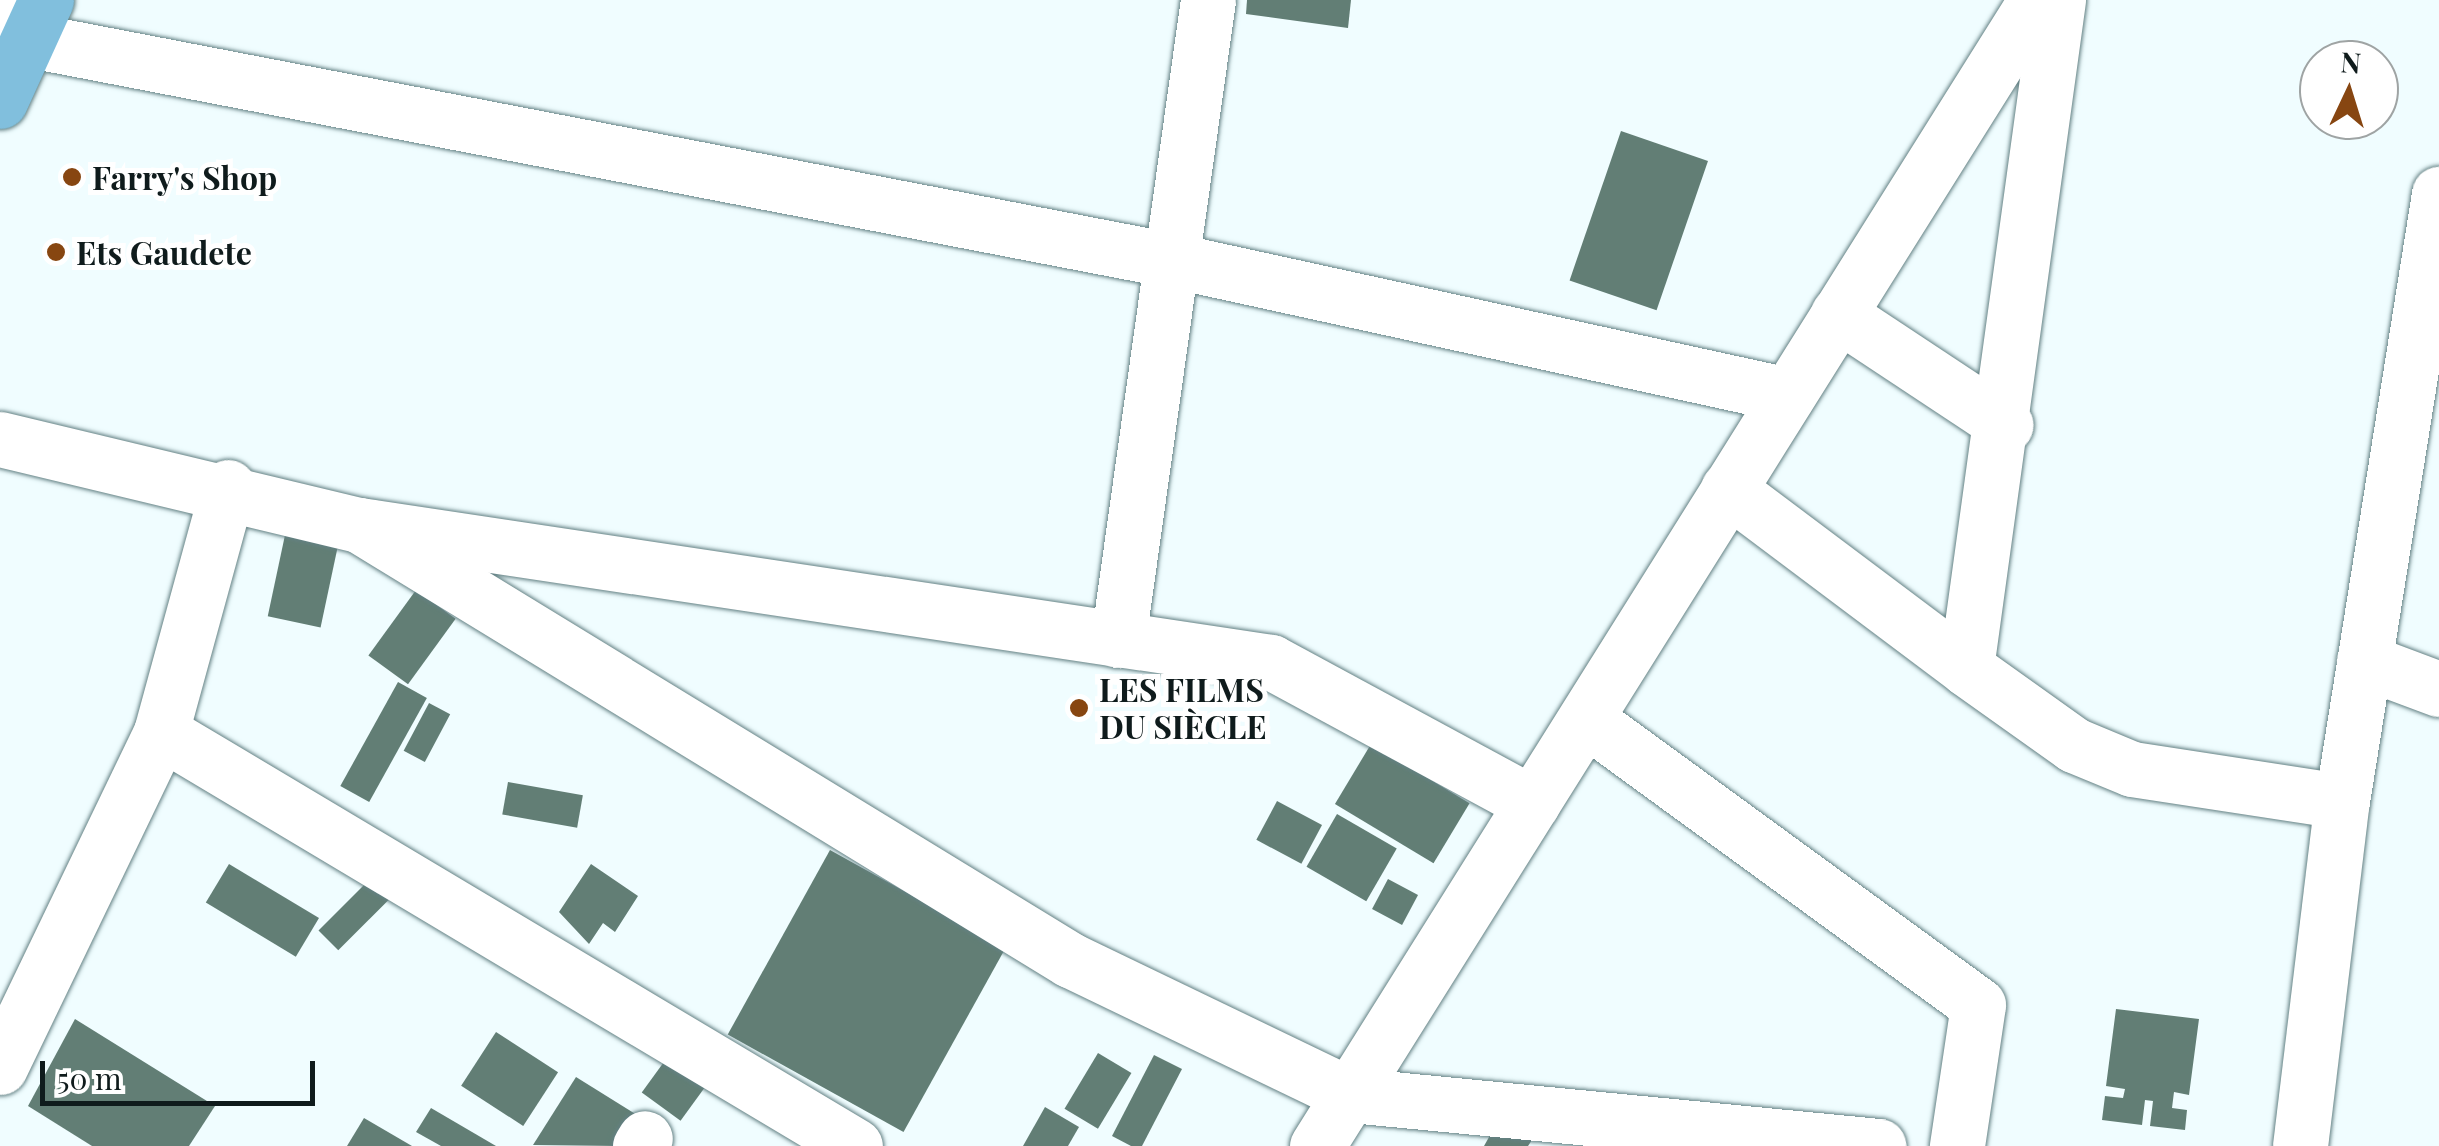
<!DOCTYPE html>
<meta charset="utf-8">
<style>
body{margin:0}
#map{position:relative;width:2439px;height:1146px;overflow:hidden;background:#f0fdff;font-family:"Playfair Display",serif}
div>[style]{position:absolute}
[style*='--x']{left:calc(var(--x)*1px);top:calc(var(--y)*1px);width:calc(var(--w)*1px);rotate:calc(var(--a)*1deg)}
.building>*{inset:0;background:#627e75;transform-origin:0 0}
.roads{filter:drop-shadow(0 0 2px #638184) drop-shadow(0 0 2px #638184)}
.minor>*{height:55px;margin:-27.5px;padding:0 27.5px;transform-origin:27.5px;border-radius:27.5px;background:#fff}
.major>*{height:55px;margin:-27.5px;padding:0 27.5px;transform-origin:27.5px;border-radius:27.5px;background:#81bfdd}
.dots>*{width:28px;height:28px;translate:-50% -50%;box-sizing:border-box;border:5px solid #fff;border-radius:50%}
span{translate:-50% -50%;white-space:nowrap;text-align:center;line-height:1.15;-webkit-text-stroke:10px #fff;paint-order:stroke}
.poi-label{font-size:32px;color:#0f1b1c;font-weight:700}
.left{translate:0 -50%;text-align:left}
.north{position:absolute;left:2299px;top:40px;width:100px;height:100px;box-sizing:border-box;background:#fff;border:2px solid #9fa4a4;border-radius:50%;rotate:4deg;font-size:28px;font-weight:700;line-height:40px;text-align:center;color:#0f1b1c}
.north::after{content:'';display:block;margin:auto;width:35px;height:45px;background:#874611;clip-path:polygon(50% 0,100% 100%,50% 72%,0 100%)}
.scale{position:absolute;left:40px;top:1061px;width:275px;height:45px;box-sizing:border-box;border:5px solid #0f1b1c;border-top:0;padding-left:12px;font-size:30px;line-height:35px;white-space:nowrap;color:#0f1b1c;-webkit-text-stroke:8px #fff;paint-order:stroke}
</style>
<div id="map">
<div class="building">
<i style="clip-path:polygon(1247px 0,1351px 0,1348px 28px,1246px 14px)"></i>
<i style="left:1621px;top:131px;width:92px;height:158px;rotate:19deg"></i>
<i style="left:285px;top:535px;width:54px;height:83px;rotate:12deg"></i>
<i style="left:416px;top:590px;width:49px;height:81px;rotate:36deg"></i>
<i style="left:398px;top:682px;width:33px;height:119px;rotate:29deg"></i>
<i style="left:429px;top:703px;width:24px;height:54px;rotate:28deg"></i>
<i style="left:1371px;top:744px;width:115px;height:70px;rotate:31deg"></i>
<i style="left:508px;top:782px;width:76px;height:33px;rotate:10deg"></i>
<i style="left:1277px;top:801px;width:51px;height:44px;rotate:28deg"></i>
<i style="left:1337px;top:814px;width:69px;height:61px;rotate:30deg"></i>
<i style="left:830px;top:850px;width:201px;height:211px;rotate:29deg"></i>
<i style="left:229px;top:864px;width:105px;height:45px;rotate:31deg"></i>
<i style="clip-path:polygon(591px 864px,638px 896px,615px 932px,603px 923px,589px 944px,559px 912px)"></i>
<i style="left:380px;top:869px;width:28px;height:87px;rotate:45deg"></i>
<i style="left:1388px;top:879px;width:34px;height:34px;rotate:28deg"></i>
<i style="clip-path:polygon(2116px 1009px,2199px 1019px,2189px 1095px,2174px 1092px,2172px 1108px,2187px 1110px,2185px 1130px,2150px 1126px,2153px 1101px,2145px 1100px,2142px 1125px,2102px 1120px,2105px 1096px,2123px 1098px,2125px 1089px,2106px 1086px)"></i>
<i style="clip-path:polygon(75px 1019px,215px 1106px,189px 1146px,92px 1146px,28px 1106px)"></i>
<i style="left:496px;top:1032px;width:74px;height:64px;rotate:33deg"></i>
<i style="left:677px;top:1044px;width:48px;height:60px;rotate:36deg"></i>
<i style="left:1098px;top:1053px;width:39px;height:65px;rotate:31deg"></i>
<i style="clip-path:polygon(1154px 1055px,1182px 1069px,1142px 1146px,1131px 1146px,1112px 1136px)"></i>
<i style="clip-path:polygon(576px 1077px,637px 1115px,618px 1146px,533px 1145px)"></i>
<i style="clip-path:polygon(1045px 1107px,1079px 1127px,1068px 1146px,1023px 1146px)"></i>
<i style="clip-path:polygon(431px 1108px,496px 1146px,441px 1146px,416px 1132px)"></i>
<i style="clip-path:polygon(364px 1118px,412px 1146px,347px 1146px)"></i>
<i style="clip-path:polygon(1498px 1121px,1532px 1140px,1528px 1146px,1484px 1146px)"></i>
</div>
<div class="roads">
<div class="minor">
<i style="--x:2058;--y:0;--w:674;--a:97.84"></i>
<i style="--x:1966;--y:668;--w:133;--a:35.5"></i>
<i style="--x:2074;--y:745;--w:63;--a:22.5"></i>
<i style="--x:2132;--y:769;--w:212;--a:8.7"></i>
<i style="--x:0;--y:20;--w:31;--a:37"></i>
<i style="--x:25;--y:39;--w:1172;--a:10.92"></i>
<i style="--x:1176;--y:261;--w:626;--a:12.35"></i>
<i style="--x:1838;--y:314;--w:201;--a:33.5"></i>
<i style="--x:0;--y:439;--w:369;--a:13.5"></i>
<i style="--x:359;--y:525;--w:922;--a:8.54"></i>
<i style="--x:1271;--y:662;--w:297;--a:28.4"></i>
<i style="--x:1728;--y:489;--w:298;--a:36.9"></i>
<i style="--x:359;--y:525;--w:834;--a:31.46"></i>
<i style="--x:1070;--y:960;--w:312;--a:25.7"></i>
<i style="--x:1351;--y:1095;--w:530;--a:5.52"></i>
<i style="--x:1118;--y:640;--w:646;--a:-82"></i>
<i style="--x:2364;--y:661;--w:80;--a:20.5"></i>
<i style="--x:1590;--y:722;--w:480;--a:36.1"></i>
<i style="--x:1978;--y:1005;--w:143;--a:98.5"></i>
<i style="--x:161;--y:732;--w:808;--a:30.82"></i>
<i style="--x:0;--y:1067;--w:372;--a:-64.3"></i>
<i style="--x:161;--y:732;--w:254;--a:-74.7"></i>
<i style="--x:640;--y:1146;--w:9;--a:-58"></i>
<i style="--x:1317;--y:1146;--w:1353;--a:-57.9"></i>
<i style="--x:2300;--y:1146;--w:348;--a:-83.1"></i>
<i style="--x:2342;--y:801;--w:615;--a:-80.92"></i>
</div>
<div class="major">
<i style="--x:0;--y:101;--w:111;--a:-65.5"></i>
</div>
</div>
<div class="dots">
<i style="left:72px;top:177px;background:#874611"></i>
<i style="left:56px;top:252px;background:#874611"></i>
<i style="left:1079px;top:708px;background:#874611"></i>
</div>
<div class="poi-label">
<span class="left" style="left:92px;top:177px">Farry's Shop</span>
<span class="left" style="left:76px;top:252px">Ets Gaudete</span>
<span class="left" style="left:1099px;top:708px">LES FILMS<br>DU SIÈCLE</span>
</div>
<div class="north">N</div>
<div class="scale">50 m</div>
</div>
